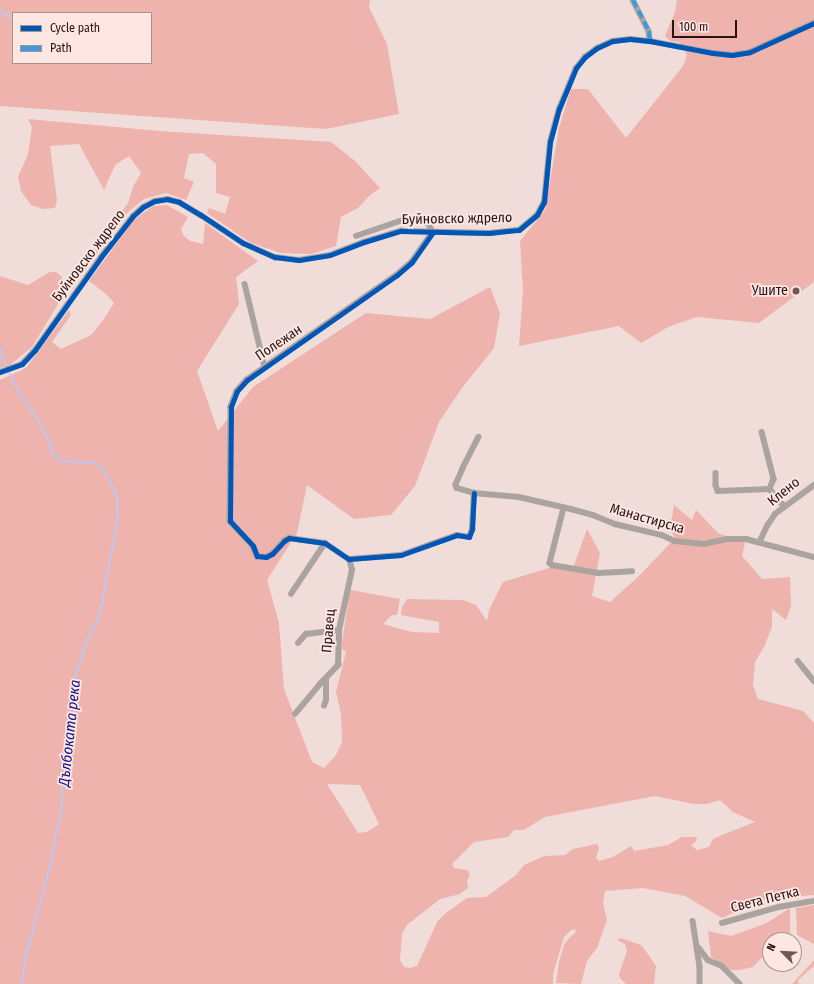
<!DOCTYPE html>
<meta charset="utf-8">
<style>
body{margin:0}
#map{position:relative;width:814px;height:984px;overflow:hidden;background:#f0ddda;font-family:"Fira Sans Condensed",sans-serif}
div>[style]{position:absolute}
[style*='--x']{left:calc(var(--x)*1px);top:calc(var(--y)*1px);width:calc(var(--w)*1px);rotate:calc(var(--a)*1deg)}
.green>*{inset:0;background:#edb3ac}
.stream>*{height:1.5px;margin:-0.75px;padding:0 0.75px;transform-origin:0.75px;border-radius:0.75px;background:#bdc8f2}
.minor>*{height:5.5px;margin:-2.75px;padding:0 2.75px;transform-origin:2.75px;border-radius:2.75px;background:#aba49e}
.quiet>*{height:4px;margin-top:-2px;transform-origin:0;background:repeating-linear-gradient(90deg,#3d9ade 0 8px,transparent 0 12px)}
.cycleway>*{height:5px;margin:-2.5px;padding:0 2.5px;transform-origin:2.5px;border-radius:2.5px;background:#0057b8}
.dots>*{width:11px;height:11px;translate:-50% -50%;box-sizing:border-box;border:2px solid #fee6e3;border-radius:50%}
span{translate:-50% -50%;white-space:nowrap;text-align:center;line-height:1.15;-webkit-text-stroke:3.5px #fee6e3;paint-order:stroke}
.street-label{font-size:14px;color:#271411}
.poi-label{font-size:14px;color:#271411}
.right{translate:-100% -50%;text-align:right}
.water-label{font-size:15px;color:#0e1489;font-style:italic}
.legend{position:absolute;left:12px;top:12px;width:140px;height:52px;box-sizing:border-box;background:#fee6e3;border:1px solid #a8928f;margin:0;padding:5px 7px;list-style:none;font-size:12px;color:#271411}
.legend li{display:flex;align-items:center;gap:8px;height:20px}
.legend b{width:20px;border:1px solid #a8928f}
.north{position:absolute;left:762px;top:932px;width:40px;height:40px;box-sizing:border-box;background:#fee6e3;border:1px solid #a8928f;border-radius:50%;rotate:294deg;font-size:11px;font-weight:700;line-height:16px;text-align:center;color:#271411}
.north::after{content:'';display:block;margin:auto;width:14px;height:18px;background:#6d5a57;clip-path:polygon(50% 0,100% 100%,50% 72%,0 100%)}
.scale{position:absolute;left:672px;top:20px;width:65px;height:18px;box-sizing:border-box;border:2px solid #271411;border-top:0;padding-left:5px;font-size:12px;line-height:14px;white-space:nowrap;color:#271411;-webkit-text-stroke:3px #fee6e3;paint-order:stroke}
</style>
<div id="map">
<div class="green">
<i style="clip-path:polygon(evenodd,0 0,370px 0,369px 7px,387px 44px,399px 114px,326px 129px,0 106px,0 0,13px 13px,151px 13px,151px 63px,13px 63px,13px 13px)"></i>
<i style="clip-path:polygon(677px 0,814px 0,814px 282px,759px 323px,697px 317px,668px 327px,641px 343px,619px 326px,519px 346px,523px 290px,520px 241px,545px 210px,559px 128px,571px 89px,588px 89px,626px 138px,683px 66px,687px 55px,679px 42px,670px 41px,665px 36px,675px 12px)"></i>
<i style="clip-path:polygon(28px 119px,160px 131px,331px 142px,355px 161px,380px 188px,369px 196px,358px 208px,341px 217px,336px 246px,311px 254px,281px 253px,251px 243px,207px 213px,209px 208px,225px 214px,230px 197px,216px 193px,216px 164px,203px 153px,189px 154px,184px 178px,194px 182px,186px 200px,166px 193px,144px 199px,127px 213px,79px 278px,81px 270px,128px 203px,133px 187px,141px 173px,129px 156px,115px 165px,104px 190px,79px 144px,50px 146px,57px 200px,55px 208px,43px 209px,31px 205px,21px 191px,18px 177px,28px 154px,32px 127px)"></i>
<i style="clip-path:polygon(evenodd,167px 205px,188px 217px,181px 229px,183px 235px,190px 241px,203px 244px,205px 223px,258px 261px,236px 277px,239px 304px,197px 371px,218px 431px,253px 387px,366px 313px,430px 319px,490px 287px,500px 313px,494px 348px,462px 388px,439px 422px,415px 486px,391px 515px,354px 519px,307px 485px,297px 533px,267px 580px,279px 623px,284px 689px,312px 762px,324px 768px,336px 755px,342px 742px,341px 714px,336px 692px,346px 652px,342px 649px,342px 643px,350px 590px,400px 599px,397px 615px,392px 615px,383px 624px,412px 632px,439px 633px,439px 622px,401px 615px,402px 607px,407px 599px,463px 600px,476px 605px,487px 621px,489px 610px,503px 582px,552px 567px,572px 571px,587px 529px,600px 553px,592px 596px,610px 602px,640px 575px,675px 538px,670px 529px,674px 505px,692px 520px,696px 510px,718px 533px,745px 543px,742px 556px,762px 579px,790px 577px,791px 606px,786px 620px,772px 609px,772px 627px,764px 647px,755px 662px,753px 685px,758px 699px,803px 711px,814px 723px,814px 895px,765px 899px,722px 918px,685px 896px,643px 888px,605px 891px,603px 903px,607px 920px,597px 948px,587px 961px,581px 984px,556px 983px,559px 962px,564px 945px,569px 938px,575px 933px,576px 929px,571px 930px,564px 937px,553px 974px,553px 984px,0 984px,0 380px,26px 368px,69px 310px,71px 315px,52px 342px,61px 349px,91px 335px,101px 323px,114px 303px,106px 294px,89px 281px,134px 220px,153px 206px,167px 205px,327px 784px,360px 785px,379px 824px,367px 832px,358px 833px,327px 784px,167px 205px,655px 796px,694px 804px,707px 804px,720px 800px,733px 812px,755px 822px,722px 835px,713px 839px,709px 847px,697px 850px,691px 845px,696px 841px,697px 837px,682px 837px,668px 845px,634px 851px,631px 846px,613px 857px,599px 861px,596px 858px,599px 848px,597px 844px,573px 849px,565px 855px,544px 856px,524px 865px,516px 875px,486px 897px,467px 898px,446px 913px,437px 922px,417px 966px,410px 968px,404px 967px,400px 960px,402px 934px,407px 925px,440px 899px,460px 894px,468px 888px,467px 881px,470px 874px,467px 870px,454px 868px,452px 864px,474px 842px,508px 837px,514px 830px,524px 830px,545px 817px,655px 796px)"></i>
<i style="clip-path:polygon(50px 272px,56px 272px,62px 277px,63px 287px,57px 306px,32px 347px,10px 365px,0 368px,0 276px,28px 285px)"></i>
<i style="clip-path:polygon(814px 905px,814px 944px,797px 935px,796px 908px)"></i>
<i style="clip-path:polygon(790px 908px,790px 935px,778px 940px,770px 940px,770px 949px,753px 967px,740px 970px,731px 970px,711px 957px,708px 931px,731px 936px,765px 924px)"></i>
<i style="clip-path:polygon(621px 938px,641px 945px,645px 950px,656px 966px,654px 984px,626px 984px,620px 978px,619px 974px,627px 951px,625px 944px,617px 940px)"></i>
<i style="clip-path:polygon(814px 960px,814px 966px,798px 980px,799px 984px,792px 984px)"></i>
</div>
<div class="stream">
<i style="--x:0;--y:10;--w:15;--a:32"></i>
<i style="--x:122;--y:63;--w:2;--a:27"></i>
<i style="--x:0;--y:348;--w:20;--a:70"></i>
<i style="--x:8;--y:370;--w:27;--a:63"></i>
<i style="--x:20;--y:394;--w:35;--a:55"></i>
<i style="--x:40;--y:423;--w:19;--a:62"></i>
<i style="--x:49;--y:440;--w:18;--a:71"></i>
<i style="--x:55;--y:457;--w:9;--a:27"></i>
<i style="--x:63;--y:461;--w:32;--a:4"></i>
<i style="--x:95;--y:463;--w:8;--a:30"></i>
<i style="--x:102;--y:467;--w:25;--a:61"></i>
<i style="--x:114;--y:489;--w:11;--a:68"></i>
<i style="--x:118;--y:499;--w:20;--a:90"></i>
<i style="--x:118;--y:519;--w:99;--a:100.5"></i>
<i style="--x:100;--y:616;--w:28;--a:117"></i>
<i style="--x:87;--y:641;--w:42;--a:108"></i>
<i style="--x:74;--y:681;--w:65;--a:95.3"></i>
<i style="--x:68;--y:746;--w:30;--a:99"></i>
<i style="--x:63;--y:776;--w:32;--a:92"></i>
<i style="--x:62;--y:808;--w:61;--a:101.3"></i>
<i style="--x:50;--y:868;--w:89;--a:105"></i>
<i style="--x:27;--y:954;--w:30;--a:99"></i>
</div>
<div class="minor">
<i style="--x:633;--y:0;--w:35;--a:63"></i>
<i style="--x:649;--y:31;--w:10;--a:84"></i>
<i style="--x:433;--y:232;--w:37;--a:125"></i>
<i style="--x:412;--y:262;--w:20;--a:139"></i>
<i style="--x:397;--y:275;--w:183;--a:145"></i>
<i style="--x:247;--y:380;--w:15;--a:132"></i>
<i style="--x:237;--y:391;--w:17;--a:111"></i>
<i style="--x:231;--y:407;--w:114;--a:90.5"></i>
<i style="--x:230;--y:521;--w:34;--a:47"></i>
<i style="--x:253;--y:546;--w:11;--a:68"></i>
<i style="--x:257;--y:556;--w:9;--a:6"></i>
<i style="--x:266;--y:557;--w:7;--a:-27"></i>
<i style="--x:272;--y:554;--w:18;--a:-47"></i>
<i style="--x:284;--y:541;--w:6;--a:-31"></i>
<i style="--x:289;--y:538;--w:36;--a:8"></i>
<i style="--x:325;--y:543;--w:29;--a:34"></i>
<i style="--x:349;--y:559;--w:52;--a:-4.4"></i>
<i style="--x:401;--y:555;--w:59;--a:-19.7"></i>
<i style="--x:457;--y:535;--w:12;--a:9"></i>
<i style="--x:469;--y:537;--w:9;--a:-69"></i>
<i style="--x:472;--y:529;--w:36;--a:-87"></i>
<i style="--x:356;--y:236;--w:56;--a:-18.8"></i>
<i style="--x:409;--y:218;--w:20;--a:15"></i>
<i style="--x:428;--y:223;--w:10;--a:61"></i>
<i style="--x:245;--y:284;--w:85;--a:76.5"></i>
<i style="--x:0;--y:372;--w:23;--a:-20"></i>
<i style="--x:22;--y:364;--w:19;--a:-47"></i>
<i style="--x:35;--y:350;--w:114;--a:-54.6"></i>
<i style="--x:101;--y:257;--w:52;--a:-52"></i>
<i style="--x:133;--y:216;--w:13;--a:-42"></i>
<i style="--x:143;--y:207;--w:13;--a:-27"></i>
<i style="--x:155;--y:201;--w:12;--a:-9"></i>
<i style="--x:167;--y:199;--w:12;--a:14"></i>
<i style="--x:179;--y:202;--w:26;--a:31"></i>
<i style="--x:201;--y:215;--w:50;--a:33.7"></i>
<i style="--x:243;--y:243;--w:35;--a:24"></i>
<i style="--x:275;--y:257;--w:24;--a:7"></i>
<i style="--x:299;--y:260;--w:31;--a:-9"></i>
<i style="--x:330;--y:255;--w:36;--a:-21"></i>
<i style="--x:364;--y:242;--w:39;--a:-17"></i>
<i style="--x:401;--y:231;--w:88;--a:1.3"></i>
<i style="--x:489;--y:233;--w:30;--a:-6"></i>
<i style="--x:519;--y:230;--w:23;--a:-40"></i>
<i style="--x:537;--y:215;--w:15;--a:-62"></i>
<i style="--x:544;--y:202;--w:60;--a:-84.3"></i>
<i style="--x:550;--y:142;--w:34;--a:-75"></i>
<i style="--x:559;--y:109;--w:44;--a:-67.5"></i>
<i style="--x:576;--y:68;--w:14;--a:-51"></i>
<i style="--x:585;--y:57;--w:15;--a:-37"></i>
<i style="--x:597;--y:48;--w:17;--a:-24"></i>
<i style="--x:613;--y:41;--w:17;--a:-7"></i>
<i style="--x:630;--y:39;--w:20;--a:6"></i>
<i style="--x:650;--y:41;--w:64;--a:10.8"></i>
<i style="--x:713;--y:53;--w:19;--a:6"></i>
<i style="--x:732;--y:55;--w:18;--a:-9"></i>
<i style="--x:750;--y:52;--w:70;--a:-24.4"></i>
<i style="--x:762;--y:432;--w:49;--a:75.7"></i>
<i style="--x:774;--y:479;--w:11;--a:112"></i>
<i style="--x:479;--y:437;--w:36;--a:117"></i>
<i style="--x:463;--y:469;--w:17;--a:114"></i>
<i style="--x:456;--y:485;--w:3;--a:72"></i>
<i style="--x:457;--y:488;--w:18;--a:16"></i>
<i style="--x:474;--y:493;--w:45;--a:5.1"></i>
<i style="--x:519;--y:497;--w:53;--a:13"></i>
<i style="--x:571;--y:509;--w:23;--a:15"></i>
<i style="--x:593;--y:515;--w:24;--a:22"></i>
<i style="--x:615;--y:524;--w:48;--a:13.2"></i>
<i style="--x:662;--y:535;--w:14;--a:25"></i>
<i style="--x:675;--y:541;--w:29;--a:6"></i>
<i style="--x:704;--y:544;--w:24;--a:-12"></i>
<i style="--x:727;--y:539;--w:19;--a:0"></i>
<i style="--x:746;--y:539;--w:70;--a:14.8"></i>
<i style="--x:716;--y:473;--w:12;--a:90"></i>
<i style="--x:716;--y:485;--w:6;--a:72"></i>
<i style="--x:718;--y:491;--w:52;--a:-2.2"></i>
<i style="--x:770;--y:489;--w:15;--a:53"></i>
<i style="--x:779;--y:501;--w:8;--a:40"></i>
<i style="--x:564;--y:508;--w:57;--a:104.3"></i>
<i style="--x:550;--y:563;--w:3;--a:45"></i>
<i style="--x:552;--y:565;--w:48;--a:9.7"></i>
<i style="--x:599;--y:573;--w:33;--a:-3"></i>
<i style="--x:760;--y:541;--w:17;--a:-65"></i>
<i style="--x:767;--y:526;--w:14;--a:-56"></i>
<i style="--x:775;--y:514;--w:49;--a:-36.6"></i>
<i style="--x:291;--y:594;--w:61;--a:-56.3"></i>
<i style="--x:298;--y:643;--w:12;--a:-48"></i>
<i style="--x:306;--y:634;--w:33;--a:-7"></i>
<i style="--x:798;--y:661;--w:26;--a:51"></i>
<i style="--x:324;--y:706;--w:6;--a:-72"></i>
<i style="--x:326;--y:700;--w:21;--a:-90"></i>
<i style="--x:295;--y:714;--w:38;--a:-50"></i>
<i style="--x:319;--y:685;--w:28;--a:-46"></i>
<i style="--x:338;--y:665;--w:35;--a:-88"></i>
<i style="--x:339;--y:630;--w:61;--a:-77.8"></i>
<i style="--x:352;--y:570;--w:11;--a:-105"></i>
<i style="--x:693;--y:921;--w:47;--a:81.3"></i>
<i style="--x:700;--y:967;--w:17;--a:90"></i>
<i style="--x:722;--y:923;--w:59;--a:-15.7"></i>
<i style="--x:779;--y:907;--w:36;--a:-10"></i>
<i style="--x:699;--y:948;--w:15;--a:53"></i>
<i style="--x:708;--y:960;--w:15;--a:23"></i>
<i style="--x:722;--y:966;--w:25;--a:45"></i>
</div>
<div class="quiet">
<i style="--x:633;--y:0;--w:35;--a:63"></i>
<i style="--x:649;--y:31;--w:10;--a:84"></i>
</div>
<div class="cycleway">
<i style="--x:433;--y:232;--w:37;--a:125"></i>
<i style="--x:412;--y:262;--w:20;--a:139"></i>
<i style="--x:397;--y:275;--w:183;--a:145"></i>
<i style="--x:247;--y:380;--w:15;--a:132"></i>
<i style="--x:237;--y:391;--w:17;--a:111"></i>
<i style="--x:231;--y:407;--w:114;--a:90.5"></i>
<i style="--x:230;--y:521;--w:34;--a:47"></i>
<i style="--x:253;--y:546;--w:11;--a:68"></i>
<i style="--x:257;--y:556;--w:9;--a:6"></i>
<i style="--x:266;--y:557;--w:7;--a:-27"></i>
<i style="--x:272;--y:554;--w:18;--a:-47"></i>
<i style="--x:284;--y:541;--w:6;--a:-31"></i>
<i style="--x:289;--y:538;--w:36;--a:8"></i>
<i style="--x:325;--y:543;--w:29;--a:34"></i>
<i style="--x:349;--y:559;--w:52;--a:-4.4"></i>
<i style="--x:401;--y:555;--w:59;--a:-19.7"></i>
<i style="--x:457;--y:535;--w:12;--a:9"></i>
<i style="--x:469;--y:537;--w:9;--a:-69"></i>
<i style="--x:472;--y:529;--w:36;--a:-87"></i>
<i style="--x:0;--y:372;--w:23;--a:-20"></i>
<i style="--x:22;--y:364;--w:19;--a:-47"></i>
<i style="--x:35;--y:350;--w:114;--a:-54.6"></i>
<i style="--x:101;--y:257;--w:52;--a:-52"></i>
<i style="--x:133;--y:216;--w:13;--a:-42"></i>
<i style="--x:143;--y:207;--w:13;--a:-27"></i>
<i style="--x:155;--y:201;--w:12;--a:-9"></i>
<i style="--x:167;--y:199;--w:12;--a:14"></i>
<i style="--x:179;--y:202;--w:26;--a:31"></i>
<i style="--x:201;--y:215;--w:50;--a:33.7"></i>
<i style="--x:243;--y:243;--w:35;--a:24"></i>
<i style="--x:275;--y:257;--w:24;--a:7"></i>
<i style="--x:299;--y:260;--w:31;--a:-9"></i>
<i style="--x:330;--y:255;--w:36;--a:-21"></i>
<i style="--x:364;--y:242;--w:39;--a:-17"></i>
<i style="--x:401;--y:231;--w:88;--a:1.3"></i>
<i style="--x:489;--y:233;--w:30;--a:-6"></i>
<i style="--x:519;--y:230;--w:23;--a:-40"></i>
<i style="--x:537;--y:215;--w:15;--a:-62"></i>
<i style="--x:544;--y:202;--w:60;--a:-84.3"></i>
<i style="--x:550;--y:142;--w:34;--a:-75"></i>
<i style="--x:559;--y:109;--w:44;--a:-67.5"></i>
<i style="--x:576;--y:68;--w:14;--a:-51"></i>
<i style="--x:585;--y:57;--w:15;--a:-37"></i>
<i style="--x:597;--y:48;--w:17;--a:-24"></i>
<i style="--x:613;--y:41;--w:17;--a:-7"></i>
<i style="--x:630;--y:39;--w:20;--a:6"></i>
<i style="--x:650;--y:41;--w:64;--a:10.8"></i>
<i style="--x:713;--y:53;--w:19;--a:6"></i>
<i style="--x:732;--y:55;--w:18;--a:-9"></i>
<i style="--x:750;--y:52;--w:70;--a:-24.4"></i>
</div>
<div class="dots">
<i style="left:796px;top:291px;background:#6d5a57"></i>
</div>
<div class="street-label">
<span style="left:457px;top:219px;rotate:-1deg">Буйновско ждрело</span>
<span style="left:89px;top:256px;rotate:-53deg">Буйновско ждрело</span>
<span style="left:279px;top:343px;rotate:-34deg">Полежан</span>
<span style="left:784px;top:492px;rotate:-39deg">Клено</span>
<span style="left:647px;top:519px;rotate:16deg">Манастирска</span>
<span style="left:329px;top:631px;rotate:-85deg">Правец</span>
<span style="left:765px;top:900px;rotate:-14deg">Света Петка</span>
</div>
<div class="poi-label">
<span class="right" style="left:788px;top:291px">Ушите</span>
</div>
<div class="water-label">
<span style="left:70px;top:733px;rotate:-84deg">Дълбоката река</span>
</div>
<ul class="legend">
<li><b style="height:5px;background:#0057b8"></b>Cycle path</li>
<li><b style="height:5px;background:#3d9ade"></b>Path</li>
</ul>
<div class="north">N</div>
<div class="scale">100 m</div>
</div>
